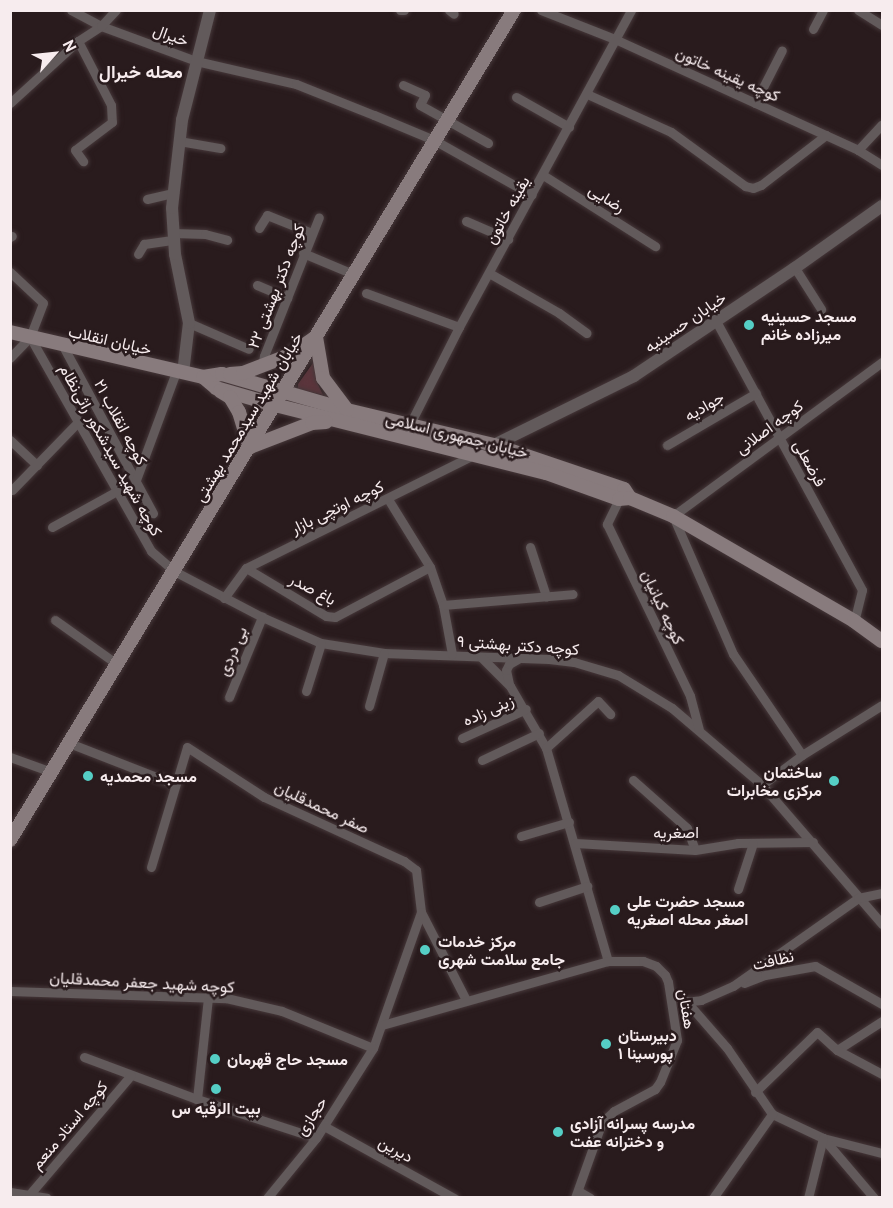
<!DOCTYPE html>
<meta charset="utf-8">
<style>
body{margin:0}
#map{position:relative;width:893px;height:1208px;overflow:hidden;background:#291b1d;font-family:"PT Sans",Vazirmatn,sans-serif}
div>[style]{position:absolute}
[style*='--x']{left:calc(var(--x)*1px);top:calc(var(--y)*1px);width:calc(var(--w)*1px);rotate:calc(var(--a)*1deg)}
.green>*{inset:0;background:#5b353c}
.roads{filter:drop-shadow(0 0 2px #46383a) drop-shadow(0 0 2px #46383a)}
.minor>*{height:9px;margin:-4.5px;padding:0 4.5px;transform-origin:4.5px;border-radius:4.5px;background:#625a5b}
.tertiary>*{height:12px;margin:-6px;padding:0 6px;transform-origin:6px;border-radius:6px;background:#625a5b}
.secondary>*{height:14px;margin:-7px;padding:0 7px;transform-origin:7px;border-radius:7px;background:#887b7d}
.dots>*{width:16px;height:16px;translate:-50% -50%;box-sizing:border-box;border:3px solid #291b1d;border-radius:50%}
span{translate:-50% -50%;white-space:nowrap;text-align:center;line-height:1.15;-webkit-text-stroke:5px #291b1d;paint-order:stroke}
.street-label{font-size:16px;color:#f7ecee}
.poi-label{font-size:16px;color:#f7ecee;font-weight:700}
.left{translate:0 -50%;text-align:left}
.right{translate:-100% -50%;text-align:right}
.neighbourhood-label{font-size:18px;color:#f7ecee;font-weight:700}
.frame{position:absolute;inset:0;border:12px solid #f7ecee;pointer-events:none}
.north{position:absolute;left:24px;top:24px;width:60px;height:60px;-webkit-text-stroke:4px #291b1d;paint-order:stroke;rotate:63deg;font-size:16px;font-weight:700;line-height:24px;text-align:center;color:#f7ecee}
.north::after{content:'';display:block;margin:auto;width:21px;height:27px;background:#f7ecee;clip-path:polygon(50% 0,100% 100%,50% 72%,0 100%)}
</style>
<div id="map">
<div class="green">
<i style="clip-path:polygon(313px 363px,317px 382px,323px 395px,298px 389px,298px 384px)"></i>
</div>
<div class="roads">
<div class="minor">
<i style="--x:71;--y:10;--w:34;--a:28"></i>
<i style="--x:101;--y:26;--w:101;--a:20.2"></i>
<i style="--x:196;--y:61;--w:103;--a:13"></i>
<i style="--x:296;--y:84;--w:84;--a:21.7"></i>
<i style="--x:374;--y:115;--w:65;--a:22.6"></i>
<i style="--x:434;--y:140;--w:112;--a:29.3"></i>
<i style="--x:400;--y:10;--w:4;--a:0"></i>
<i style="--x:449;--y:10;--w:6;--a:39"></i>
<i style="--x:541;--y:10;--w:82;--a:21.5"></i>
<i style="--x:617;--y:40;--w:265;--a:24.5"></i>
<i style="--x:858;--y:150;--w:28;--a:32"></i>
<i style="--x:858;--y:10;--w:28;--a:32"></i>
<i style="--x:813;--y:29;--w:21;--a:-62"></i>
<i style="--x:78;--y:41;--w:72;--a:62.7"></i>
<i style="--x:111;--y:105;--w:17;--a:87"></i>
<i style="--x:112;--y:122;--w:46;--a:142.9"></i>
<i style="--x:75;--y:150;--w:14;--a:54"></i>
<i style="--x:403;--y:85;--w:24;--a:24"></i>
<i style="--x:425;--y:95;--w:11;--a:117"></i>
<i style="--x:420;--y:105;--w:78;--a:29.2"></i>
<i style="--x:587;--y:94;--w:92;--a:24.3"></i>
<i style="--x:671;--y:132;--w:92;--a:36.1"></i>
<i style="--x:745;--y:186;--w:8;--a:14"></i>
<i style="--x:753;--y:188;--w:9;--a:-21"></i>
<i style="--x:761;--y:185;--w:82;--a:-37.6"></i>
<i style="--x:516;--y:97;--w:61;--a:29.5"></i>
<i style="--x:10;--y:103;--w:92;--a:-42.4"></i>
<i style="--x:78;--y:41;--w:27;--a:-33"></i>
<i style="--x:101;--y:26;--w:22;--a:-47"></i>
<i style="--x:755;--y:103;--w:59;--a:-63"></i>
<i style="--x:179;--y:141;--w:42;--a:9.7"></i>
<i style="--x:858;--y:150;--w:35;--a:-47"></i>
<i style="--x:543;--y:175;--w:133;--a:32.4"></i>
<i style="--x:147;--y:199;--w:28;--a:-13"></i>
<i style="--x:466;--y:221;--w:46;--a:23.2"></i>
<i style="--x:259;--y:228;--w:15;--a:-58"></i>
<i style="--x:267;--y:215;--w:48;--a:21.8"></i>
<i style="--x:174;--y:233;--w:31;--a:2"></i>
<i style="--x:205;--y:234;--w:23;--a:15"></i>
<i style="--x:10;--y:237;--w:2;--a:-27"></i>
<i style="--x:303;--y:253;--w:54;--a:22.8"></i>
<i style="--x:138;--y:254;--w:12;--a:-59"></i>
<i style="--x:144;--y:244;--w:30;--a:-8"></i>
<i style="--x:795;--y:268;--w:49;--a:57.6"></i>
<i style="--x:10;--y:272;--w:45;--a:43.2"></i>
<i style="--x:43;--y:303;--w:36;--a:111"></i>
<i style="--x:30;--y:337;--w:29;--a:134"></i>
<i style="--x:489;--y:273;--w:81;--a:29.7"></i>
<i style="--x:559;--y:313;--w:34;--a:36"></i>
<i style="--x:257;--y:285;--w:33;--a:23"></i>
<i style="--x:366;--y:293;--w:99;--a:20.1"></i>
<i style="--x:716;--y:321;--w:306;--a:61.5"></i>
<i style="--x:862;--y:590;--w:32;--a:104"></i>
<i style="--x:189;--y:323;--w:65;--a:23.4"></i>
<i style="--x:30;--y:337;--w:246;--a:60.5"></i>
<i style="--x:151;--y:551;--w:30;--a:41"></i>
<i style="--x:174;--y:571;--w:99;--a:27.6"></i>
<i style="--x:262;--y:617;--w:64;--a:23.8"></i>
<i style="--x:321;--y:643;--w:64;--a:9"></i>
<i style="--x:384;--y:653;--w:165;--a:2.1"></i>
<i style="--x:549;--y:659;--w:25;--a:7"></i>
<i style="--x:574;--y:662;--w:46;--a:16.5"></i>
<i style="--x:618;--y:675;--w:63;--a:31.4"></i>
<i style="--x:672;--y:708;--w:118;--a:40.5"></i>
<i style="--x:762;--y:785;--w:184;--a:49.2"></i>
<i style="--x:63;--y:346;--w:190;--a:61.7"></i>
<i style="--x:262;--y:367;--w:11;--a:-80"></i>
<i style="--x:264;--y:356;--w:149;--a:-68.4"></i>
<i style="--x:410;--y:424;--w:109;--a:-63.2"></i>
<i style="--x:459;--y:327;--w:361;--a:-61.5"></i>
<i style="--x:10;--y:440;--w:37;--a:43"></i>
<i style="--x:667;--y:445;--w:103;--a:-30.3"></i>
<i style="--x:136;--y:480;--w:115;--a:-69.7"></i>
<i style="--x:12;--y:490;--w:95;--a:-45.9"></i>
<i style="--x:388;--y:499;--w:80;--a:58.3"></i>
<i style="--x:430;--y:567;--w:40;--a:71.1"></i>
<i style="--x:443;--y:605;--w:50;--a:79.6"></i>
<i style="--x:619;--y:499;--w:28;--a:116"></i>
<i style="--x:607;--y:524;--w:191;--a:64.2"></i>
<i style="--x:690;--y:696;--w:34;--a:75"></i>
<i style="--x:52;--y:527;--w:74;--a:-29"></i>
<i style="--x:530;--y:547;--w:52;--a:71.9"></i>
<i style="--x:246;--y:568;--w:93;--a:31"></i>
<i style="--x:326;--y:616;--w:9;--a:6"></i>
<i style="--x:335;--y:617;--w:107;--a:-27.8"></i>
<i style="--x:224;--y:598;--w:37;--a:-54"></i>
<i style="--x:246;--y:568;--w:254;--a:-26.4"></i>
<i style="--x:443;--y:605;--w:130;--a:-4.8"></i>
<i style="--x:55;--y:620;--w:76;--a:35.4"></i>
<i style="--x:481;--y:657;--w:41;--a:45"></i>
<i style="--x:510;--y:686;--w:72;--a:59.9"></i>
<i style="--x:546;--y:748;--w:222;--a:73.8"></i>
<i style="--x:509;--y:684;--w:14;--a:-102"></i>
<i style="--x:506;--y:670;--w:7;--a:-63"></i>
<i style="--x:509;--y:664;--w:10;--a:-29"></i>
<i style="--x:306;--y:691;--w:50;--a:-72.6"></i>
<i style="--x:229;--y:697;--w:87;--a:-67.6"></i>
<i style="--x:369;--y:706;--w:55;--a:-74.2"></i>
<i style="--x:462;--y:738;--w:70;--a:-24.4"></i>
<i style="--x:69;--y:743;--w:113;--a:21.3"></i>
<i style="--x:546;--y:748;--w:70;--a:-42.1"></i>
<i style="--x:598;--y:701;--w:18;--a:47"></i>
<i style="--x:802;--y:755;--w:122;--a:-124.3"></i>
<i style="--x:733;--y:654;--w:150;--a:-113.5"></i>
<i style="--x:673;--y:516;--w:260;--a:-36.4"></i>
<i style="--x:10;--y:757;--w:45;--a:19.7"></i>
<i style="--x:482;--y:760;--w:63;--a:-25.3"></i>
<i style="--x:633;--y:780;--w:72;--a:41.6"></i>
<i style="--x:687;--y:828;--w:23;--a:70"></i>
<i style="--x:762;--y:785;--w:50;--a:-36.9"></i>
<i style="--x:802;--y:755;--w:94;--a:-32"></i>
<i style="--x:521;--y:836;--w:50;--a:-16.3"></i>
<i style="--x:575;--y:843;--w:120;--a:3.3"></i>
<i style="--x:695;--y:850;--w:44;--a:-9.2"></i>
<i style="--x:738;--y:843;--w:75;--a:-0.8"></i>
<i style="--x:151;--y:867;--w:125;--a:-73.3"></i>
<i style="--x:187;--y:747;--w:92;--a:33"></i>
<i style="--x:264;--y:797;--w:154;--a:24.6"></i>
<i style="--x:404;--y:861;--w:15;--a:37"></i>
<i style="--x:416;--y:870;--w:42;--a:83.2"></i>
<i style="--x:421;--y:912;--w:144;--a:109.4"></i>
<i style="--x:373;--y:1048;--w:107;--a:122.3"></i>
<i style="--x:316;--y:1138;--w:77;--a:129.2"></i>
<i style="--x:738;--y:889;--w:48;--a:-71.9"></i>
<i style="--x:539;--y:902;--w:51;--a:-18.4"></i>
<i style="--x:421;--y:912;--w:99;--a:62.9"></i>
<i style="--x:744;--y:983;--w:22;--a:-21"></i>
<i style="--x:765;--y:975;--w:51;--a:-10.2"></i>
<i style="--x:815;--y:966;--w:77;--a:29.6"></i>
<i style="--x:10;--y:991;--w:216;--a:1.9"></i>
<i style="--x:226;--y:998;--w:57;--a:13.1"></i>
<i style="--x:282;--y:1011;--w:98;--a:22.1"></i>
<i style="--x:686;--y:1001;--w:62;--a:48.9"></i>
<i style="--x:727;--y:1048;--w:80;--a:55.7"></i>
<i style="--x:772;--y:1114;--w:56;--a:25.2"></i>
<i style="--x:823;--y:1138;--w:61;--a:14.3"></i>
<i style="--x:683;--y:1002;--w:18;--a:-6"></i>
<i style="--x:701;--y:1000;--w:35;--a:-24"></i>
<i style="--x:733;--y:986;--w:153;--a:-35.1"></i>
<i style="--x:858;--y:898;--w:25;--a:-12"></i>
<i style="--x:382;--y:1025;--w:235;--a:-15.8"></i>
<i style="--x:608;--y:961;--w:35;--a:0"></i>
<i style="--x:643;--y:961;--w:14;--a:21"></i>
<i style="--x:656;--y:966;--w:13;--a:45"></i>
<i style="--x:665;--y:975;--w:8;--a:67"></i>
<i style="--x:668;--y:982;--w:59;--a:81.2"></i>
<i style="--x:677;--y:1040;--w:45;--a:112"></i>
<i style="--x:660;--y:1082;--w:9;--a:126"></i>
<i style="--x:655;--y:1089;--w:47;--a:151.8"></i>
<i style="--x:614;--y:1111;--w:16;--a:137"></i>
<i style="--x:602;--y:1122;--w:81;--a:109.6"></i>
<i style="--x:837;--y:1050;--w:54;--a:-32.8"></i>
<i style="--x:84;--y:1057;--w:121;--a:20.4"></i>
<i style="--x:197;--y:1099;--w:125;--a:18.1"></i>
<i style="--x:755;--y:1092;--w:86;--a:-44.1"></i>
<i style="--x:817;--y:1032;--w:27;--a:42"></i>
<i style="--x:837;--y:1050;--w:51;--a:28.1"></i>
<i style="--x:197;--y:1099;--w:103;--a:-83.8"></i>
<i style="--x:324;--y:1126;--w:149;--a:29"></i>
<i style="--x:823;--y:1138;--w:79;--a:49.6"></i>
<i style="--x:578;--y:1191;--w:14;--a:30"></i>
<i style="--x:10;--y:1192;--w:37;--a:9"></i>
<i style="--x:29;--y:1195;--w:157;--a:-49.6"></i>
<i style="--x:713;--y:1198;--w:103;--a:-54.9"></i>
<i style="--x:808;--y:1198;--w:62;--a:-76"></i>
</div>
<div class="tertiary">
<i style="--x:183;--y:373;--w:50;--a:-83.2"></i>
<i style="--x:189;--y:323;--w:70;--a:-101.5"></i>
<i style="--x:175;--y:254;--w:46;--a:-93.7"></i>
<i style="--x:172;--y:208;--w:89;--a:-83.5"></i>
<i style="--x:182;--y:120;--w:114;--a:-75.7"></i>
<i style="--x:494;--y:445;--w:156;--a:-26.2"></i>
<i style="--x:634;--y:376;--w:194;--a:-33.9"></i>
<i style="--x:795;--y:268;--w:107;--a:-35.5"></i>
</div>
<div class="secondary">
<i style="--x:10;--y:332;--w:198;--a:13.1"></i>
<i style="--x:203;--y:377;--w:19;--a:-9"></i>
<i style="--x:222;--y:374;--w:130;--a:16.1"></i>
<i style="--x:347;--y:410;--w:151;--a:13.4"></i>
<i style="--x:494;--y:445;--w:137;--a:18.7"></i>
<i style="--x:624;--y:489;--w:11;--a:56"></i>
<i style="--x:230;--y:374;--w:13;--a:-4"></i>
<i style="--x:243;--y:373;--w:50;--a:-21"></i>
<i style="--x:290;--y:355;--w:32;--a:-35"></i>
<i style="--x:316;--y:337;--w:42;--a:80.3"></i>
<i style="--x:323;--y:378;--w:40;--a:53"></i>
<i style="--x:203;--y:377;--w:17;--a:40"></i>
<i style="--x:216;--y:388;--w:61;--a:16.1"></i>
<i style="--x:275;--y:405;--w:279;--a:14.1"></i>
<i style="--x:546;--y:473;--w:77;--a:19.6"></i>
<i style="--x:619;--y:499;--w:11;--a:-5"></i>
<i style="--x:630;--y:498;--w:47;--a:22.7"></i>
<i style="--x:673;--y:516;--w:209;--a:30.1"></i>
<i style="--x:854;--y:621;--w:34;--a:36"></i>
<i style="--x:220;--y:391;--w:12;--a:31"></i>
<i style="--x:230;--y:397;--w:17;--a:59"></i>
<i style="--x:239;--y:412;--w:37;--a:73"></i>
<i style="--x:250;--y:447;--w:66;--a:-21.2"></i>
<i style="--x:312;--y:423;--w:14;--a:-4"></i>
<i style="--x:10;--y:840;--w:971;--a:-58.73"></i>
</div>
</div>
<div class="dots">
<i style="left:749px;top:325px;background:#55cec5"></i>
<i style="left:88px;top:776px;background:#55cec5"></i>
<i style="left:834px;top:781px;background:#55cec5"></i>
<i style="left:615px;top:910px;background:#55cec5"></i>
<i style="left:425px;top:950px;background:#55cec5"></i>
<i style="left:606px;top:1044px;background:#55cec5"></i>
<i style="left:215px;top:1059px;background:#55cec5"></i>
<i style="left:216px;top:1089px;background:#55cec5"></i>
<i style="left:558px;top:1132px;background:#55cec5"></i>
</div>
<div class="street-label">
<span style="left:171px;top:35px;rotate:20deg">خیرال</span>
<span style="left:728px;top:74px;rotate:24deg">کوچه یقینه خاتون</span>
<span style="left:607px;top:198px;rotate:32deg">رضایی</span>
<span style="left:507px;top:210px;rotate:-61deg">یقینه خاتون</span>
<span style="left:276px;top:286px;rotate:-69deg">کوچه دکتر بهشتی ۲۲</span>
<span style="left:685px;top:322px;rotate:-34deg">خیابان حسینیه</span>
<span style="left:110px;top:340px;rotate:13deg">خیابان انقلاب</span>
<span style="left:704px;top:406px;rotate:-30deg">جوادیه</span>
<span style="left:248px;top:417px;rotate:-59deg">خیابان شهید سیدمحمد بهشتی</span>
<span style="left:121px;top:422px;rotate:62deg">کوچه انقلاب ۲۱</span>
<span style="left:769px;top:427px;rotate:-36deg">کوچه اصلانی</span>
<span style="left:457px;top:435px;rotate:14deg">خیابان جمهوری اسلامی</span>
<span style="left:111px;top:450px;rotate:61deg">کوچه شهید سیدشکور راثی‌نظام</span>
<span style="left:810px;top:463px;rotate:61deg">فرضعلی</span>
<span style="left:337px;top:507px;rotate:-26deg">کوچه اوتچی بازار</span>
<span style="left:313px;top:589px;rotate:28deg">باغ صدر</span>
<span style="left:663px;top:607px;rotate:65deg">کوچه کیانیان</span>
<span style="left:518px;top:645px;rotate:4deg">کوچه دکتر بهشتی ۹</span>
<span style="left:232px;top:651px;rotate:-67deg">بی دردی</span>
<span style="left:488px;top:710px;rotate:-24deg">زینی زاده</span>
<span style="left:322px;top:807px;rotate:25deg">صفر محمدقلیان</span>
<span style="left:676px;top:832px">اصغریه</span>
<span style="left:773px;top:960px;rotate:-13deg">نظافت</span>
<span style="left:142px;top:982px;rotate:3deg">کوچه شهید جعفر محمدقلیان</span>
<span style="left:687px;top:1009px;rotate:81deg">هفتان</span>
<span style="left:311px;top:1116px;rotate:-56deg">حجازی</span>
<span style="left:69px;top:1125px;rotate:-50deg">کوچه استاد منعم</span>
<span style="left:396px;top:1149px;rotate:29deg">دیرین</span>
</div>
<div class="poi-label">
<span class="left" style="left:761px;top:325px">مسجد حسینیه<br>میرزاده خانم</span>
<span class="right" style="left:822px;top:781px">ساختمان<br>مرکزی مخابرات</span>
<span class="left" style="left:100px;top:776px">مسجد محمدیه</span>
<span class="left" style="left:627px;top:910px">مسجد حضرت علی<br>اصغر محله اصغریه</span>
<span class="left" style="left:438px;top:950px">مرکز خدمات<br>جامع سلامت شهری</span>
<span class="left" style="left:618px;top:1044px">دبیرستان<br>پورسینا ۱</span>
<span class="left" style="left:227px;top:1059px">مسجد حاج قهرمان</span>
<span style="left:216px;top:1108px">بیت الرقیه س</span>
<span class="left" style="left:570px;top:1132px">مدرسه پسرانه آزادی<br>و دخترانه عفت</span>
</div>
<div class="neighbourhood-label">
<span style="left:141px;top:72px">محله خیرال</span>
</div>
<div class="frame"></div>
<div class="north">N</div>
</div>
